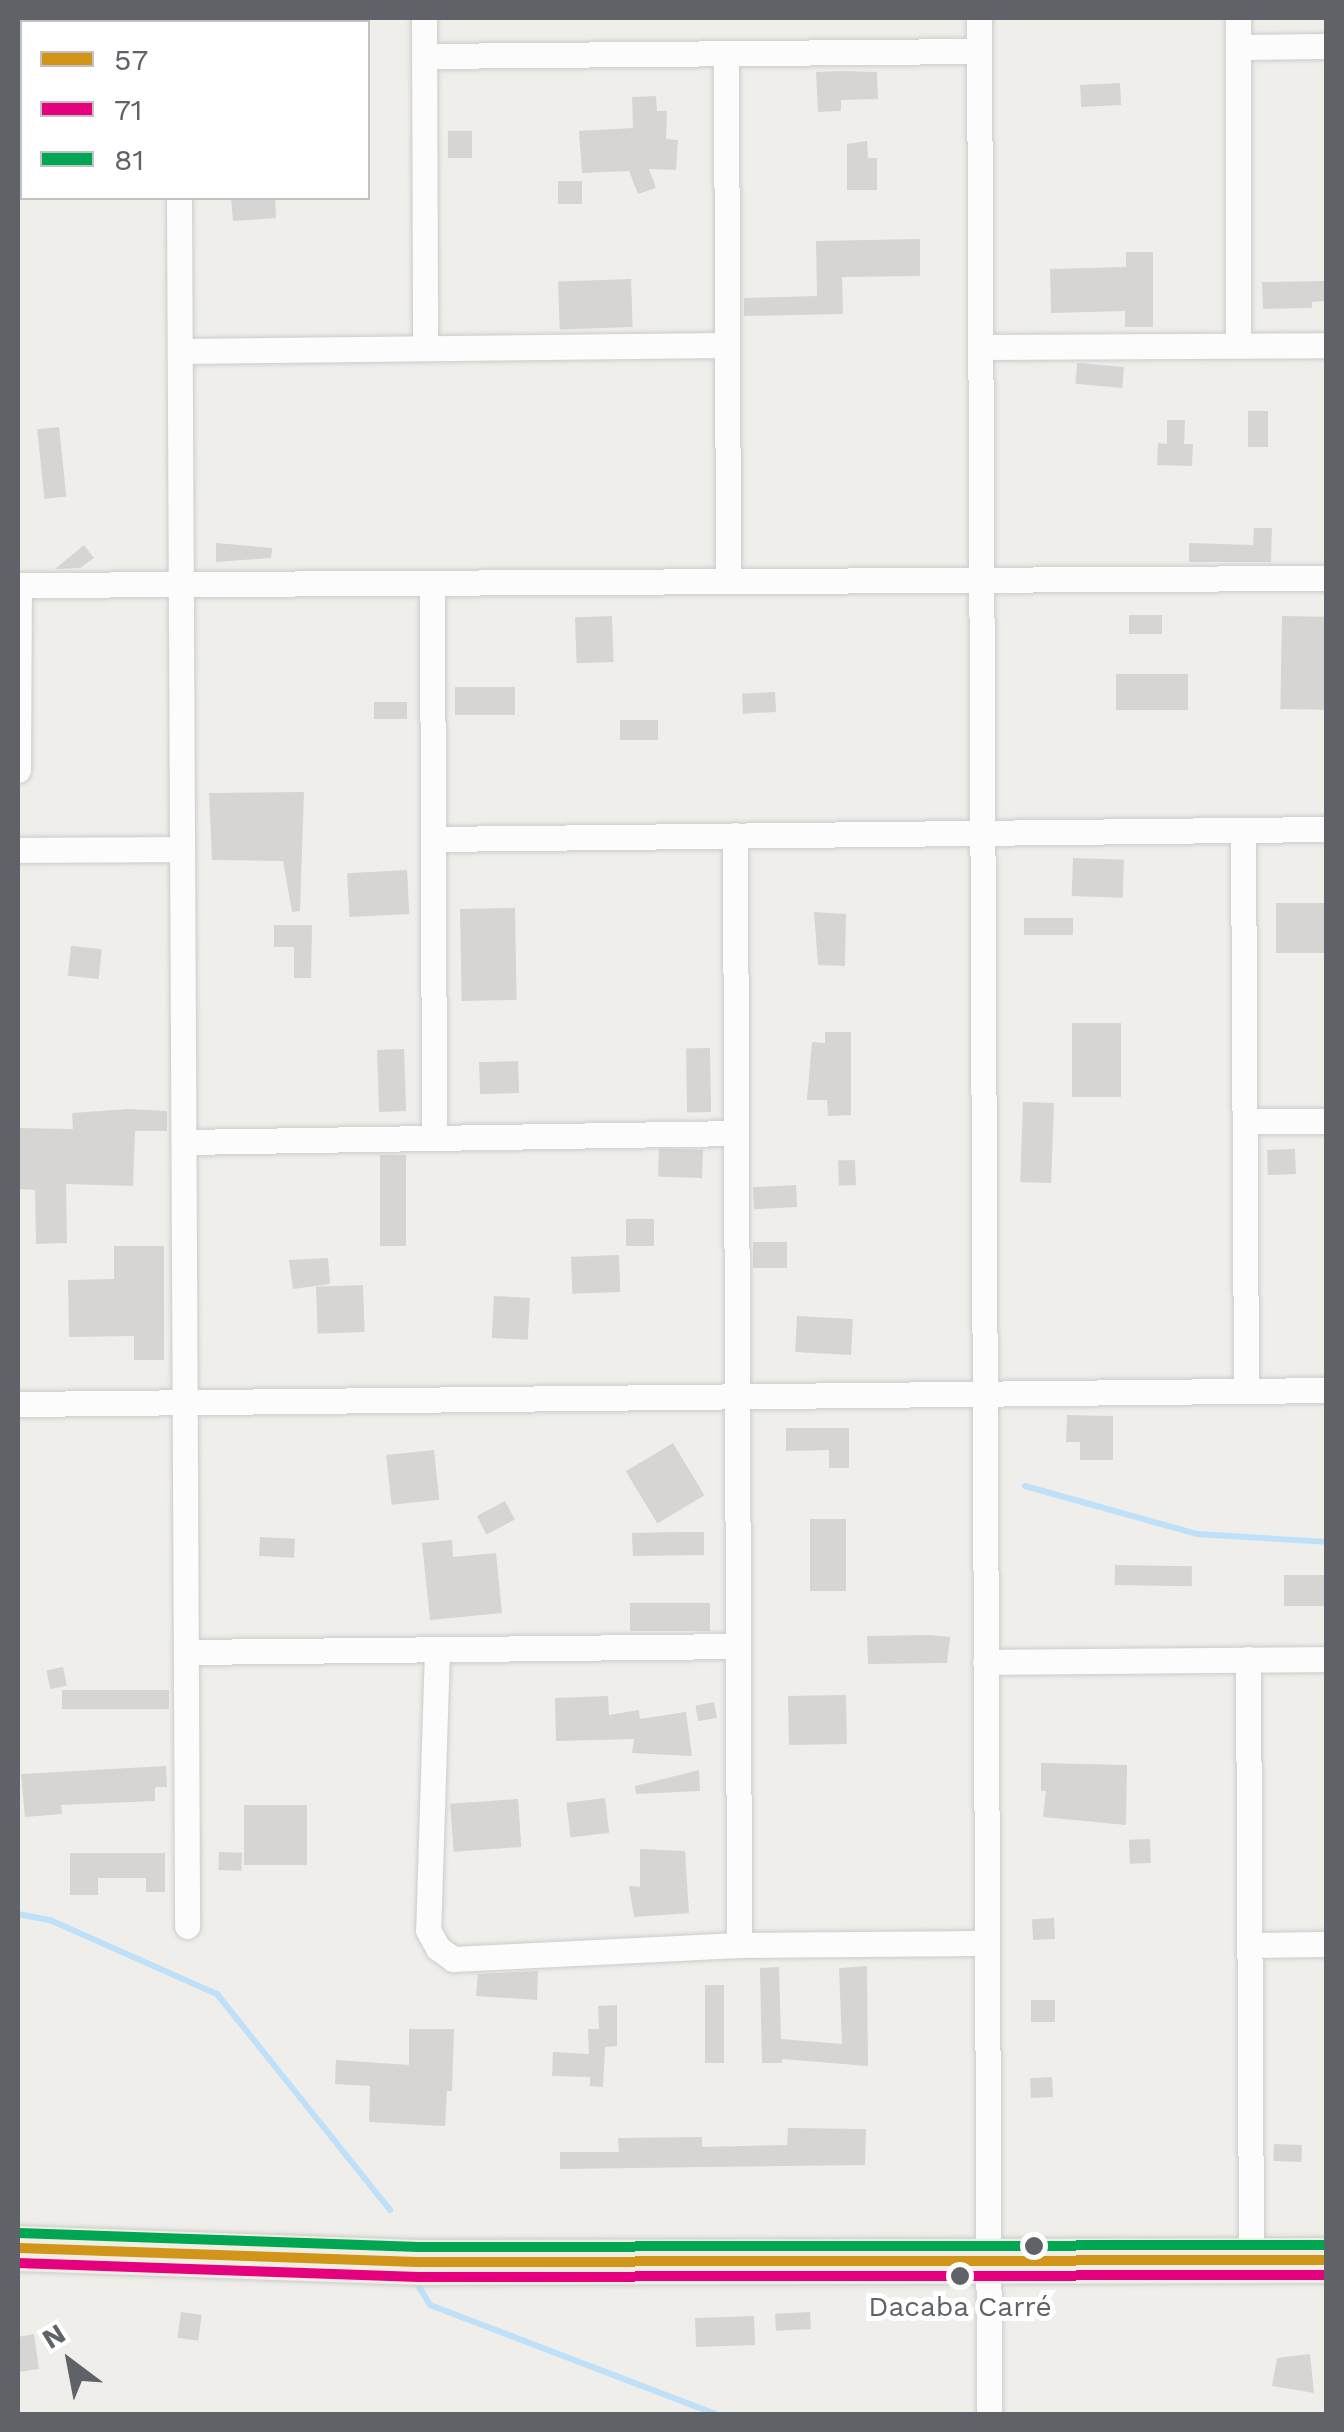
<!DOCTYPE html>
<meta charset="utf-8">
<style>
body{margin:0}
#map{position:relative;width:1344px;height:2432px;overflow:hidden;background:#efeeea;font-family:"Work Sans",sans-serif}
div>[style]{position:absolute}
[style*='--x']{left:calc(var(--x)*1px);top:calc(var(--y)*1px);width:calc(var(--w)*1px);rotate:calc(var(--a)*1deg)}
.stream>*{height:6px;margin:-3px;padding:0 3px;transform-origin:3px;border-radius:3px;background:#bfe0f9}
.building>*{inset:0;background:#d6d5d3;transform-origin:0 0}
.roads{filter:drop-shadow(0 0 2px #cbcccc) drop-shadow(0 0 2px #cbcccc)}
.street>*{height:25px;margin:-12.5px;padding:0 12.5px;transform-origin:12.5px;border-radius:12.5px;background:#fdfcfc}
.highway>*{height:45px;margin:-22.5px;padding:0 22.5px;transform-origin:22.5px;border-radius:22.5px;background:#f0ede3}
.bus-1>*{height:10px;margin:-5px;padding:0 5px;transform-origin:5px;border-radius:5px;background:#d1951a}
.bus-2>*{height:10px;margin:-5px;padding:0 5px;transform-origin:5px;border-radius:5px;background:#e5007d}
.bus-3>*{height:10px;margin:-5px;padding:0 5px;transform-origin:5px;border-radius:5px;background:#00a651}
.dots>*{width:28px;height:28px;translate:-50% -50%;box-sizing:border-box;border:5px solid #fff;border-radius:50%}
span{translate:-50% -50%;white-space:nowrap;text-align:center;line-height:1.15;-webkit-text-stroke:10px #fff;paint-order:stroke}
.bus-label{font-size:28px;color:#5f6368}
.frame{position:absolute;inset:0;border:20px solid #5f6368;pointer-events:none}
.legend{position:absolute;left:20px;top:20px;width:350px;height:180px;box-sizing:border-box;background:#fff;border:2px solid #bfc1c3;margin:0;padding:12px 18px;list-style:none;font-size:30px;color:#5f6368}
.legend li{display:flex;align-items:center;gap:20px;height:50px}
.legend b{width:50px;border:2px solid #bfc1c3}
.north{position:absolute;left:20px;top:2312px;width:100px;height:100px;-webkit-text-stroke:8px #fff;paint-order:stroke;rotate:328deg;font-size:28px;font-weight:700;line-height:40px;text-align:center;color:#5f6368}
.north::after{content:'';display:block;margin:auto;width:35px;height:45px;background:#5f6368;clip-path:polygon(50% 0,100% 100%,50% 72%,0 100%)}
</style>
<div id="map">
<div class="stream">
<i style="--x:1025;--y:1486;--w:179;--a:15.6"></i>
<i style="--x:1197;--y:1534;--w:129;--a:3.5"></i>
<i style="--x:18;--y:1914;--w:33;--a:11"></i>
<i style="--x:50;--y:1920;--w:183;--a:23.9"></i>
<i style="--x:217;--y:1994;--w:277;--a:51.3"></i>
<i style="--x:414;--y:2279;--w:31;--a:58"></i>
<i style="--x:430;--y:2305;--w:306;--a:20.9"></i>
</div>
<div class="building">
<i style="clip-path:polygon(840px 71px,877px 72px,878px 99px,841px 100px,841px 111px,818px 112px,816px 72px)"></i>
<i style="left:1120px;top:83px;width:22px;height:40px;rotate:87deg"></i>
<i style="clip-path:polygon(656px 96px,657px 111px,667px 111px,666px 139px,678px 140px,676px 170px,649px 169px,656px 188px,638px 194px,629px 171px,582px 173px,579px 131px,633px 128px,632px 97px)"></i>
<i style="left:448px;top:131px;width:24px;height:27px"></i>
<i style="clip-path:polygon(867px 141px,868px 158px,877px 158px,877px 190px,847px 190px,847px 144px)"></i>
<i style="left:582px;top:181px;width:23px;height:24px;rotate:90deg"></i>
<i style="clip-path:polygon(231px 198px,275px 198px,276px 218px,233px 221px)"></i>
<i style="clip-path:polygon(920px 239px,920px 276px,842px 277px,843px 314px,744px 316px,744px 298px,817px 296px,816px 241px)"></i>
<i style="clip-path:polygon(1126px 252px,1153px 252px,1153px 327px,1125px 327px,1125px 311px,1051px 313px,1050px 269px,1126px 267px)"></i>
<i style="left:631px;top:279px;width:48px;height:73px;rotate:88deg"></i>
<i style="clip-path:polygon(1326px 281px,1326px 301px,1312px 302px,1312px 308px,1263px 309px,1262px 282px)"></i>
<i style="left:1124px;top:367px;width:21px;height:47px;rotate:95deg"></i>
<i style="left:1248px;top:411px;width:20px;height:36px"></i>
<i style="clip-path:polygon(1167px 420px,1185px 420px,1184px 444px,1193px 444px,1192px 466px,1157px 465px,1158px 443px,1167px 444px)"></i>
<i style="left:59px;top:427px;width:70px;height:22px;rotate:84deg"></i>
<i style="clip-path:polygon(1254px 528px,1272px 528px,1271px 562px,1189px 562px,1189px 543px,1253px 545px)"></i>
<i style="clip-path:polygon(216px 543px,272px 548px,271px 558px,216px 562px)"></i>
<i style="clip-path:polygon(84px 545px,94px 558px,80px 568px,55px 569px)"></i>
<i style="left:1129px;top:615px;width:33px;height:19px"></i>
<i style="left:612px;top:616px;width:46px;height:37px;rotate:88deg"></i>
<i style="left:1282px;top:616px;width:44px;height:93px;rotate:1deg"></i>
<i style="left:1116px;top:674px;width:72px;height:36px"></i>
<i style="left:455px;top:687px;width:60px;height:28px"></i>
<i style="left:775px;top:692px;width:20px;height:33px;rotate:87deg"></i>
<i style="left:374px;top:702px;width:33px;height:17px"></i>
<i style="left:658px;top:720px;width:20px;height:38px;rotate:90deg"></i>
<i style="clip-path:polygon(304px 792px,300px 911px,292px 912px,283px 861px,212px 860px,209px 793px)"></i>
<i style="left:1073px;top:858px;width:51px;height:38px;rotate:2deg"></i>
<i style="left:407px;top:870px;width:44px;height:60px;rotate:87deg"></i>
<i style="left:1276px;top:903px;width:50px;height:50px"></i>
<i style="left:515px;top:908px;width:92px;height:55px;rotate:89deg"></i>
<i style="clip-path:polygon(814px 912px,846px 914px,845px 966px,818px 965px)"></i>
<i style="left:1073px;top:918px;width:17px;height:49px;rotate:90deg"></i>
<i style="clip-path:polygon(274px 925px,312px 925px,311px 978px,294px 978px,294px 947px,274px 947px)"></i>
<i style="left:71px;top:946px;width:31px;height:30px;rotate:6deg"></i>
<i style="left:1072px;top:1023px;width:49px;height:74px"></i>
<i style="clip-path:polygon(825px 1032px,851px 1032px,851px 1115px,828px 1116px,827px 1100px,807px 1100px,812px 1042px,825px 1043px)"></i>
<i style="left:710px;top:1048px;width:64px;height:24px;rotate:89deg"></i>
<i style="left:404px;top:1049px;width:62px;height:27px;rotate:88deg"></i>
<i style="left:518px;top:1061px;width:32px;height:39px;rotate:88deg"></i>
<i style="left:1023px;top:1102px;width:31px;height:80px;rotate:2deg"></i>
<i style="clip-path:polygon(128px 1109px,167px 1111px,167px 1131px,135px 1131px,133px 1186px,66px 1184px,67px 1243px,36px 1244px,35px 1190px,18px 1189px,18px 1128px,73px 1129px,72px 1113px)"></i>
<i style="left:1295px;top:1149px;width:25px;height:28px;rotate:88deg"></i>
<i style="left:703px;top:1150px;width:28px;height:44px;rotate:92deg"></i>
<i style="left:380px;top:1155px;width:26px;height:91px"></i>
<i style="left:855px;top:1160px;width:25px;height:17px;rotate:88deg"></i>
<i style="left:796px;top:1185px;width:22px;height:43px;rotate:87deg"></i>
<i style="left:626px;top:1219px;width:28px;height:27px"></i>
<i style="left:753px;top:1242px;width:34px;height:26px"></i>
<i style="clip-path:polygon(114px 1246px,164px 1246px,164px 1360px,134px 1360px,134px 1336px,69px 1337px,68px 1280px,114px 1279px)"></i>
<i style="left:619px;top:1255px;width:37px;height:48px;rotate:88deg"></i>
<i style="clip-path:polygon(328px 1258px,330px 1284px,293px 1289px,289px 1260px)"></i>
<i style="left:363px;top:1285px;width:47px;height:47px;rotate:88deg"></i>
<i style="left:494px;top:1296px;width:36px;height:42px;rotate:3deg"></i>
<i style="left:797px;top:1316px;width:56px;height:36px;rotate:3deg"></i>
<i style="clip-path:polygon(1067px 1415px,1113px 1416px,1113px 1460px,1080px 1460px,1080px 1442px,1066px 1442px)"></i>
<i style="clip-path:polygon(786px 1428px,849px 1428px,849px 1468px,829px 1468px,829px 1450px,786px 1451px)"></i>
<i style="left:673px;top:1443px;width:61px;height:55px;rotate:59deg"></i>
<i style="left:434px;top:1450px;width:50px;height:48px;rotate:84deg"></i>
<i style="left:505px;top:1501px;width:21px;height:32px;rotate:62deg"></i>
<i style="left:846px;top:1519px;width:72px;height:36px;rotate:90deg"></i>
<i style="clip-path:polygon(677px 1532px,704px 1532px,704px 1555px,633px 1556px,632px 1533px)"></i>
<i style="left:260px;top:1537px;width:35px;height:19px;rotate:3deg"></i>
<i style="clip-path:polygon(452px 1540px,453px 1557px,496px 1553px,502px 1613px,430px 1620px,422px 1543px)"></i>
<i style="left:1115px;top:1565px;width:77px;height:20px;rotate:1deg"></i>
<i style="left:1284px;top:1575px;width:42px;height:31px"></i>
<i style="left:630px;top:1603px;width:80px;height:28px"></i>
<i style="clip-path:polygon(930px 1635px,950px 1637px,947px 1663px,868px 1664px,867px 1636px)"></i>
<i style="left:63px;top:1667px;width:19px;height:17px;rotate:78deg"></i>
<i style="left:169px;top:1690px;width:19px;height:107px;rotate:90deg"></i>
<i style="left:846px;top:1695px;width:49px;height:58px;rotate:89deg"></i>
<i style="clip-path:polygon(608px 1696px,609px 1715px,639px 1710px,640px 1719px,686px 1712px,692px 1756px,632px 1753px,634px 1739px,556px 1741px,555px 1698px)"></i>
<i style="left:714px;top:1702px;width:16px;height:19px;rotate:79deg"></i>
<i style="clip-path:polygon(1041px 1763px,1127px 1765px,1126px 1825px,1043px 1817px,1046px 1791px,1041px 1791px)"></i>
<i style="clip-path:polygon(166px 1766px,167px 1787px,155px 1787px,155px 1801px,61px 1805px,62px 1814px,25px 1817px,21px 1774px)"></i>
<i style="clip-path:polygon(699px 1770px,700px 1791px,636px 1794px,635px 1786px)"></i>
<i style="left:605px;top:1798px;width:35px;height:39px;rotate:83deg"></i>
<i style="left:518px;top:1799px;width:48px;height:68px;rotate:86deg"></i>
<i style="left:307px;top:1805px;width:60px;height:63px;rotate:90deg"></i>
<i style="left:1150px;top:1839px;width:24px;height:21px;rotate:88deg"></i>
<i style="clip-path:polygon(640px 1849px,685px 1851px,689px 1913px,634px 1917px,629px 1886px,640px 1887px)"></i>
<i style="left:219px;top:1852px;width:23px;height:18px;rotate:2deg"></i>
<i style="clip-path:polygon(70px 1853px,165px 1853px,165px 1892px,146px 1892px,146px 1878px,98px 1878px,98px 1895px,70px 1895px)"></i>
<i style="left:1054px;top:1918px;width:21px;height:22px;rotate:87deg"></i>
<i style="clip-path:polygon(867px 1966px,868px 2066px,782px 2059px,782px 2063px,762px 2063px,760px 1968px,779px 1967px,781px 2039px,842px 2044px,839px 1968px)"></i>
<i style="clip-path:polygon(538px 1971px,537px 2000px,476px 1996px,478px 1974px)"></i>
<i style="left:705px;top:1985px;width:19px;height:78px"></i>
<i style="left:1031px;top:2000px;width:24px;height:22px"></i>
<i style="clip-path:polygon(617px 2005px,617px 2046px,605px 2047px,603px 2087px,590px 2086px,590px 2077px,552px 2076px,553px 2052px,589px 2054px,588px 2029px,599px 2029px,598px 2006px)"></i>
<i style="clip-path:polygon(409px 2029px,454px 2029px,452px 2091px,447px 2091px,445px 2126px,369px 2122px,370px 2086px,335px 2084px,336px 2060px,409px 2065px)"></i>
<i style="left:1052px;top:2077px;width:20px;height:22px;rotate:87deg"></i>
<i style="clip-path:polygon(788px 2128px,866px 2129px,865px 2165px,560px 2169px,560px 2152px,619px 2152px,618px 2138px,702px 2137px,702px 2147px,787px 2145px)"></i>
<i style="left:1274px;top:2144px;width:28px;height:17px;rotate:2deg"></i>
<i style="left:181px;top:2312px;width:21px;height:26px;rotate:8deg"></i>
<i style="left:810px;top:2312px;width:17px;height:35px;rotate:87deg"></i>
<i style="left:754px;top:2316px;width:29px;height:59px;rotate:88deg"></i>
<i style="clip-path:polygon(34px 2334px,39px 2369px,18px 2372px,18px 2337px)"></i>
<i style="clip-path:polygon(1310px 2354px,1314px 2393px,1272px 2386px,1277px 2358px)"></i>
</div>
<div class="roads">
<div class="street">
<i style="--x:179;--y:18;--w:4;--a:90"></i>
<i style="--x:424;--y:18;--w:330;--a:89.8"></i>
<i style="--x:979;--y:18;--w:2396;--a:89.76"></i>
<i style="--x:1238;--y:47;--w:88;--a:-0.7"></i>
<i style="--x:726;--y:53;--w:528;--a:89.78"></i>
<i style="--x:424;--y:56;--w:555;--a:-0.52"></i>
<i style="--x:179;--y:198;--w:1728;--a:89.73"></i>
<i style="--x:1238;--y:345;--w:327;--a:-90"></i>
<i style="--x:980;--y:347;--w:346;--a:-0.3"></i>
<i style="--x:180;--y:351;--w:547;--a:-0.63"></i>
<i style="--x:432;--y:583;--w:552;--a:89.79"></i>
<i style="--x:18;--y:585;--w:1308;--a:-0.31"></i>
<i style="--x:18;--y:770;--w:185;--a:-89.7"></i>
<i style="--x:1243;--y:830;--w:561;--a:89.69"></i>
<i style="--x:735;--y:835;--w:1110;--a:89.79"></i>
<i style="--x:433;--y:839;--w:893;--a:-0.64"></i>
<i style="--x:18;--y:850;--w:164;--a:-0.3"></i>
<i style="--x:1245;--y:1121;--w:81;--a:0"></i>
<i style="--x:184;--y:1142;--w:552;--a:-0.93"></i>
<i style="--x:18;--y:1404;--w:1308;--a:-0.61"></i>
<i style="--x:437;--y:1649;--w:281;--a:91.8"></i>
<i style="--x:428;--y:1930;--w:21;--a:61"></i>
<i style="--x:438;--y:1948;--w:19;--a:36"></i>
<i style="--x:453;--y:1959;--w:286;--a:-2.8"></i>
<i style="--x:739;--y:1945;--w:247;--a:-0.5"></i>
<i style="--x:186;--y:1652;--w:552;--a:-0.62"></i>
<i style="--x:1248;--y:1659;--w:602;--a:89.71"></i>
<i style="--x:985;--y:1662;--w:341;--a:-0.5"></i>
<i style="--x:1250;--y:1945;--w:76;--a:-0.8"></i>
</div>
<div class="highway">
<i style="--x:18;--y:2248;--w:401;--a:2"></i>
<i style="--x:419;--y:2262;--w:907;--a:-0.13"></i>
</div>
</div>
<div class="bus-1">
<i style="--x:18;--y:2248;--w:401;--a:2"></i>
<i style="--x:419;--y:2262;--w:907;--a:-0.13"></i>
</div>
<div class="bus-2">
<i style="--x:18;--y:2263;--w:401;--a:2"></i>
<i style="--x:419;--y:2277;--w:907;--a:-0.13"></i>
</div>
<div class="bus-3">
<i style="--x:19;--y:2233;--w:400;--a:2"></i>
<i style="--x:419;--y:2247;--w:907;--a:-0.13"></i>
</div>
<div class="dots">
<i style="left:1034px;top:2246px;background:#5f6368"></i>
<i style="left:960px;top:2276px;background:#5f6368"></i>
</div>
<div class="bus-label">
<span style="left:960px;top:2307px">Dacaba Carré</span>
</div>
<div class="frame"></div>
<ul class="legend">
<li><b style="height:12px;background:#d1951a"></b>57</li>
<li><b style="height:12px;background:#e5007d"></b>71</li>
<li><b style="height:12px;background:#00a651"></b>81</li>
</ul>
<div class="north">N</div>
</div>
